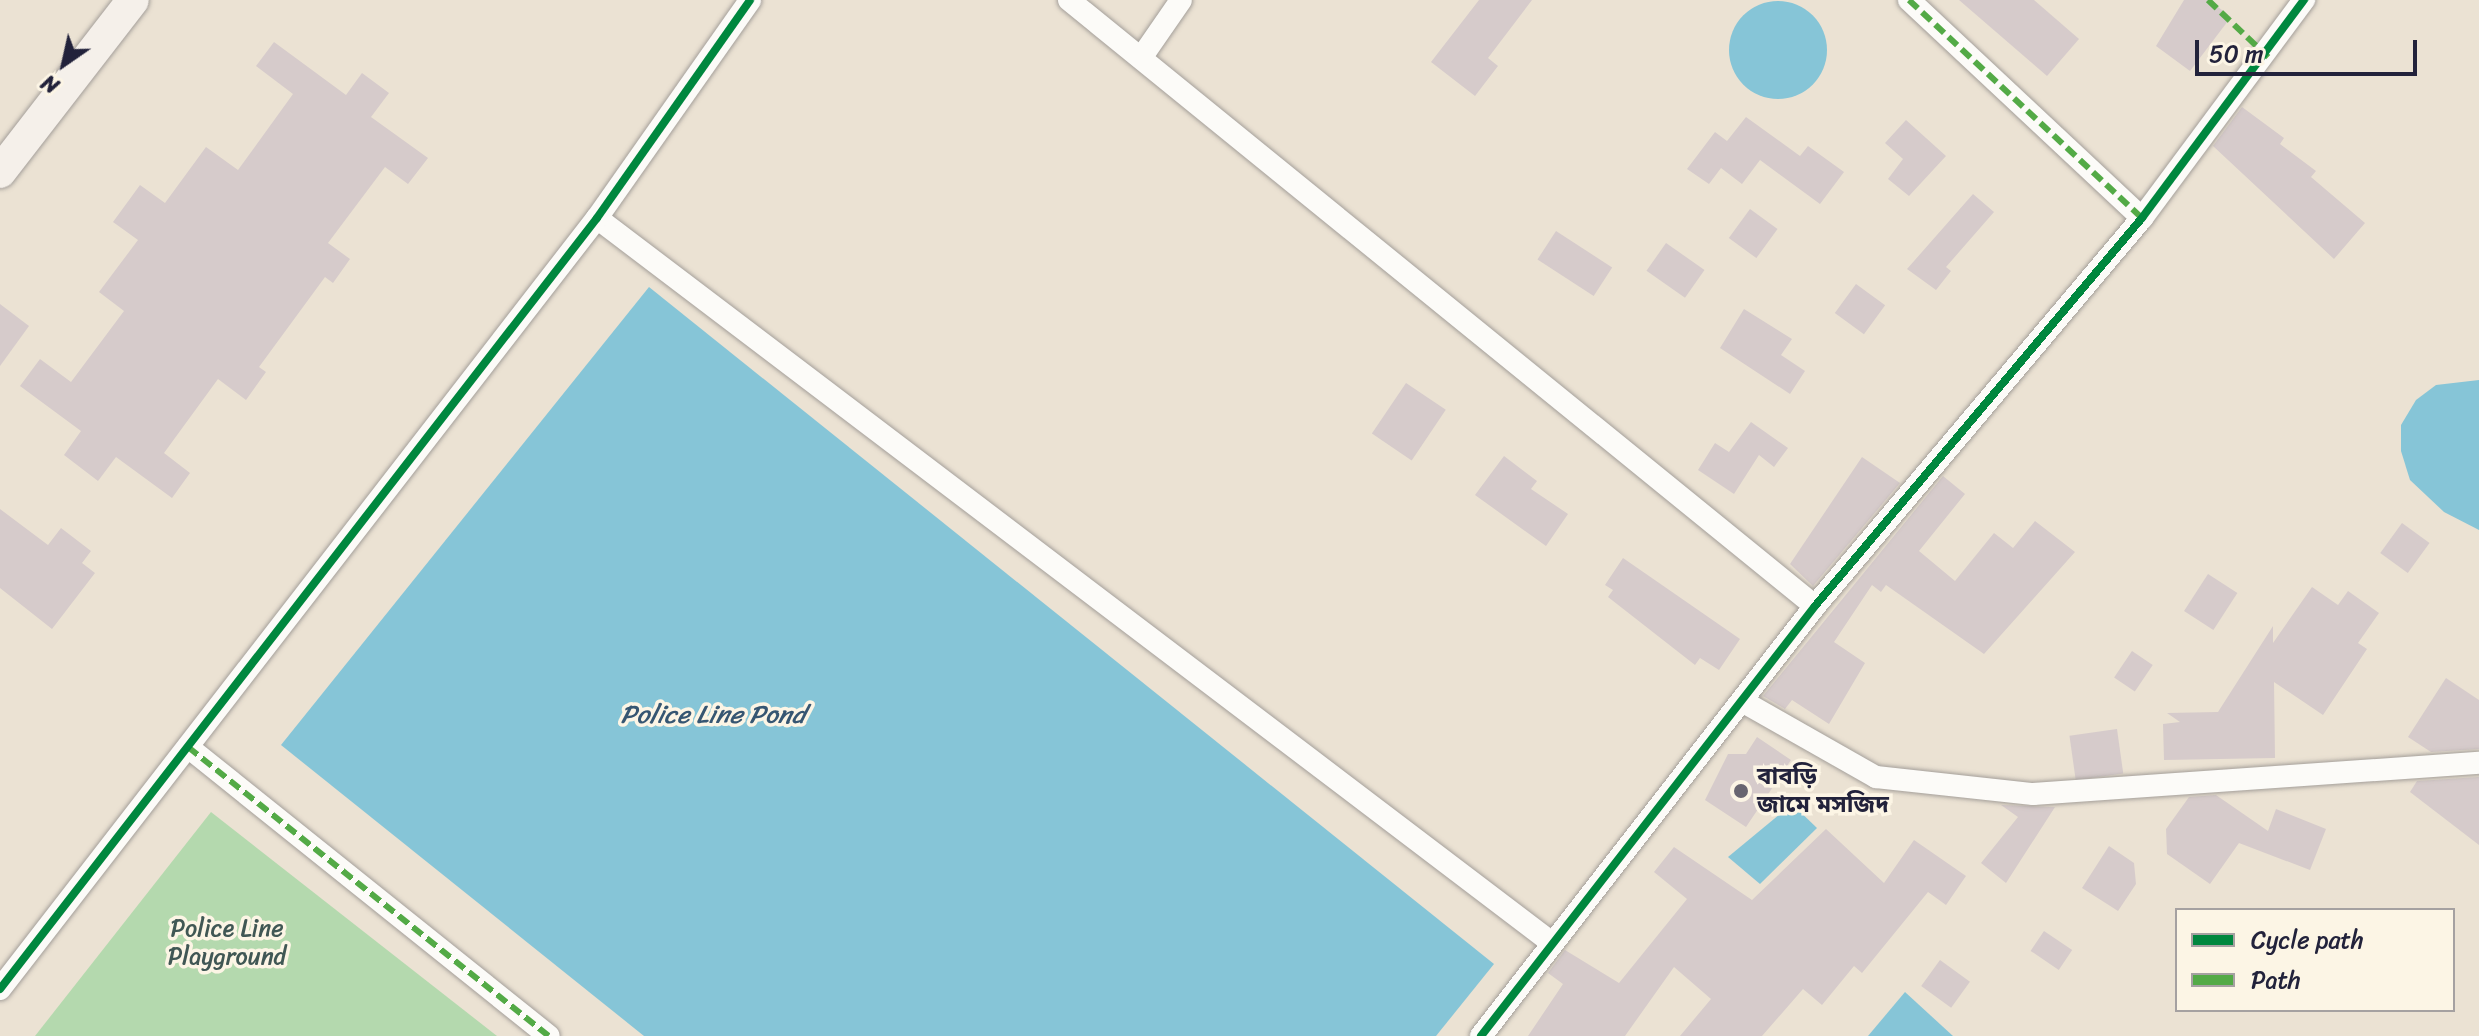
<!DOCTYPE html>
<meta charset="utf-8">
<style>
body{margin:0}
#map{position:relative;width:2479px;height:1036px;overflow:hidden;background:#ebe2d3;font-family:Sriracha,"Noto Sans Bengali",sans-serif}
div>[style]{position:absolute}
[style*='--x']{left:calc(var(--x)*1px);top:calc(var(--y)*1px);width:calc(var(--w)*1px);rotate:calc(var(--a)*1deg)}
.green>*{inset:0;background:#b4d9ae}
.water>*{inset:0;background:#86c5d7}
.round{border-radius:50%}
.building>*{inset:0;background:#d6cbcb;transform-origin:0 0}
.roads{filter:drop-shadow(0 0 2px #a49f9a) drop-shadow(0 0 2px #a49f9a)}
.street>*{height:22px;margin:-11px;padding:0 11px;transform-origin:11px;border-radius:11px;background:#fcfbf8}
.secondary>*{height:32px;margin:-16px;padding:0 16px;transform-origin:16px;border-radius:16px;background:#f5f0ea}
.quiet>*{height:6px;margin-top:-3px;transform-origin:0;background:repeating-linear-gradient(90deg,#53aa46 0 12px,transparent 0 18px)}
.cycleway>*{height:8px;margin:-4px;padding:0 4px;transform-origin:4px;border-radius:4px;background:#00873e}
.dots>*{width:22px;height:22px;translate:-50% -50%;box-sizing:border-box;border:4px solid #fcf5e5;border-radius:50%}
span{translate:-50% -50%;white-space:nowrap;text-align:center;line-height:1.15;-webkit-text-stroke:7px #fcf5e5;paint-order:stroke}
.poi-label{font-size:24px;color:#22223b;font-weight:700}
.left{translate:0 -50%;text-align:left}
.park-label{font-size:24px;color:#405754}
.water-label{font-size:26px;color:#365672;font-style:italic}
.legend{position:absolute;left:2175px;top:908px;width:280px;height:104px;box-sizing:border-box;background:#fcf5e5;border:2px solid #a5a1a1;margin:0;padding:10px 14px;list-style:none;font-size:24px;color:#22223b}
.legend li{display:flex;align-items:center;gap:16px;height:40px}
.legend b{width:40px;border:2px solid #a5a1a1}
.north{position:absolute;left:24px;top:24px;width:80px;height:80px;-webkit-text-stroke:6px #fcf5e5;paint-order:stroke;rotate:214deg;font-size:22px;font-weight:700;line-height:32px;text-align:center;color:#22223b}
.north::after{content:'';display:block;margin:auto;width:28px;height:36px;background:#22223b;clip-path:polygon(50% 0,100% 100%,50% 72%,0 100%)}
.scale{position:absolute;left:2195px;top:40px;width:222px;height:36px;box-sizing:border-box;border:4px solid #22223b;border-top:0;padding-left:10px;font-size:24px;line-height:28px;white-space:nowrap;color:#22223b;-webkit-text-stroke:6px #fcf5e5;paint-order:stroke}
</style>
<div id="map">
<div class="green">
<i style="clip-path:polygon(211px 812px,497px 1036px,35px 1036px)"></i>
</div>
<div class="water">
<i class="round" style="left:1729px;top:1px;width:98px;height:98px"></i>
<i style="clip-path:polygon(649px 287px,1494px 964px,1436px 1036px,644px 1036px,281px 745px)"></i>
<i style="clip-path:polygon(2479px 380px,2479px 530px,2444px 512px,2410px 480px,2401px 451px,2401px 425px,2416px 400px,2436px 385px)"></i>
<i style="clip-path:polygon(1792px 804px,1817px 828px,1760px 884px,1728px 857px)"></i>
<i style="clip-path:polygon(1905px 992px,1953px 1036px,1868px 1036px)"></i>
</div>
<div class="building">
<i style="clip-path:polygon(1479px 0,1532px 0,1488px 58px,1498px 66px,1475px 96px,1431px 62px)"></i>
<i style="clip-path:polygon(1959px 0,2034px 0,2079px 39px,2047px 76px)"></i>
<i style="clip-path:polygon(2184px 0,2209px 0,2231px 17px,2190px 71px,2156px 46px)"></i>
<i style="clip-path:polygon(274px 42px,346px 95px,362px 73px,389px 93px,371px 117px,428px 158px,408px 184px,385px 167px,328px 243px,350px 259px,333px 283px,325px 277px,259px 367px,266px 372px,246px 400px,218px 379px,164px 453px,190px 473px,172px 498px,116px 457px,98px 481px,64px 455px,81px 431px,20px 386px,40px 359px,71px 382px,124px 311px,99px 292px,138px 240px,113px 222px,140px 185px,165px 203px,206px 147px,238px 170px,293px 94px,256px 66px)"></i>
<i style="clip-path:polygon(2242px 107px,2284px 138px,2280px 144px,2316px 171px,2311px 177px,2365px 223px,2334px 259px,2213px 146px)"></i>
<i style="clip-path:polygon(1746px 117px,1800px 156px,1808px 146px,1844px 172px,1820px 204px,1760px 160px,1742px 184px,1721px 168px,1709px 184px,1687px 169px,1715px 132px,1727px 141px)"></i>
<i style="clip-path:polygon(1906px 120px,1946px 156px,1909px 196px,1888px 179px,1903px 159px,1885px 143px)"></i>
<i style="clip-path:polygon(1973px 194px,1994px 212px,1946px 267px,1951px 271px,1936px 290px,1907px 269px)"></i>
<i style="left:1750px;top:209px;width:34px;height:36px;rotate:36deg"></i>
<i style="left:1556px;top:231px;width:67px;height:34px;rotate:33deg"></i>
<i style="left:1666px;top:243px;width:47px;height:34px;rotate:35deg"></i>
<i style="left:1856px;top:284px;width:36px;height:36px;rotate:36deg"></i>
<i style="clip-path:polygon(0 304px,29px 326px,0 366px)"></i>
<i style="clip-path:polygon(1744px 309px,1792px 339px,1781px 355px,1805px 371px,1790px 394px,1720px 348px)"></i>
<i style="left:1406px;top:383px;width:48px;height:61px;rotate:34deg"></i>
<i style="clip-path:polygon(1751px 422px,1788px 448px,1774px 467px,1759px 455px,1734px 494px,1698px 470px,1715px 443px,1729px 452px)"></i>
<i style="clip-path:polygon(1504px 456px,1537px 481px,1531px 489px,1568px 514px,1546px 546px,1475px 495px)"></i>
<i style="clip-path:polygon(1862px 457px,1900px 483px,1813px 586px,1790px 564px)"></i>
<i style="clip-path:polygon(1943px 476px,1965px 494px,1919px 551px,1955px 581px,1994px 533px,2013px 548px,2035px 521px,2075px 552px,1984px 654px,1886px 585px,1881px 592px,1872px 585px,1834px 642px,1865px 663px,1829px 724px,1792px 700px,1785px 709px,1763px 696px)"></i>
<i style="clip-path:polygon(0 509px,48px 545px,61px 528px,91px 551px,82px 563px,95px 573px,52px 629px,0 588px)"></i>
<i style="left:2402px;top:523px;width:34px;height:37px;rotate:36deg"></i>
<i style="clip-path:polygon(1623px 558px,1740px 639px,1719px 670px,1700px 658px,1695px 665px,1608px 597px,1613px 590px,1605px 585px)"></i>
<i style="left:2208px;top:574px;width:35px;height:44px;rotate:33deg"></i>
<i style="clip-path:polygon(2312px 587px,2338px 605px,2348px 591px,2379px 613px,2358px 643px,2367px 649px,2323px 715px,2274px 682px,2275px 758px,2164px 760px,2163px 724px,2180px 722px,2167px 713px,2218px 712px,2273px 626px,2273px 643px)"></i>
<i style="left:2132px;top:651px;width:25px;height:32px;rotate:34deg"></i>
<i style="clip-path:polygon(2446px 678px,2479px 700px,2479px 749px,2431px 752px,2408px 737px)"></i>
<i style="left:2117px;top:729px;width:45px;height:48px;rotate:82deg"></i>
<i style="clip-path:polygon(1757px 737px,1791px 760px,1746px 827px,1705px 800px,1728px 754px,1746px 754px)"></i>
<i style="clip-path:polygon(2479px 777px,2479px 845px,2410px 792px,2417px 781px)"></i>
<i style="clip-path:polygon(2216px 795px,2268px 831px,2276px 809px,2326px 829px,2310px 870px,2239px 843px,2210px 884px,2167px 854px,2166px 829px,2189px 797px)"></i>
<i style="clip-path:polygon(2001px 805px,2055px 807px,2006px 883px,1981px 863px,2018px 817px)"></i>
<i style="clip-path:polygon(1826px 829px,1884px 883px,1914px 840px,1966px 876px,1946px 905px,1928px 892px,1862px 973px,1854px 966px,1822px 1005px,1803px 989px,1762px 1036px,1680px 1036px,1711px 999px,1674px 967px,1625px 1036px,1528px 1036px,1563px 984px,1548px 973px,1565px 950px,1619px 983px,1687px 899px,1654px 872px,1674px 847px,1752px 900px)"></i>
<i style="clip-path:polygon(2109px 846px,2134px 863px,2136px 884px,2118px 911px,2082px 888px)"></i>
<i style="left:2044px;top:931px;width:34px;height:24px;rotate:34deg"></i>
<i style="left:1940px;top:960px;width:37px;height:32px;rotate:36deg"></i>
</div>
<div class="roads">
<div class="street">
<i style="--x:1069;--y:0;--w:961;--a:39.09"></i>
<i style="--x:1909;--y:0;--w:319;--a:43.1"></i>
<i style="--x:1141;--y:58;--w:70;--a:-55.4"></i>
<i style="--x:597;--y:218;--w:1199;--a:37.2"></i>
<i style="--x:1742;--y:701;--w:154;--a:29.6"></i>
<i style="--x:1876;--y:777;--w:158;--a:6.2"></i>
<i style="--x:2033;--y:794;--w:447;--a:-4"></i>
<i style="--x:188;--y:747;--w:462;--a:38.7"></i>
<i style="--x:0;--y:989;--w:975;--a:-52.25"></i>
<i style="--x:597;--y:218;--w:266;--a:-54.9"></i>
<i style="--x:1481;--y:1036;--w:544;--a:-52.16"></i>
<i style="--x:1815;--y:606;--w:507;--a:-49.88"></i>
<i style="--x:2142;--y:218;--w:272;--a:-53.4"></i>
</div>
<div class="secondary">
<i style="--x:0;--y:172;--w:217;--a:-52.3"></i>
</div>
</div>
<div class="quiet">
<i style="--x:1909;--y:0;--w:319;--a:43.1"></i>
<i style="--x:2208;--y:0;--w:83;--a:43.5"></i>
<i style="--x:188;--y:747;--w:462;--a:38.7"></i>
</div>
<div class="cycleway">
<i style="--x:0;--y:989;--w:975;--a:-52.25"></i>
<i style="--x:597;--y:218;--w:266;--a:-54.9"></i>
<i style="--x:1481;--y:1036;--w:544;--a:-52.16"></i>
<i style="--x:1815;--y:606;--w:507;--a:-49.88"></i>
<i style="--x:2142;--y:218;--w:272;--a:-53.4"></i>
</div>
<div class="dots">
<i style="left:1741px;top:791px;background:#686570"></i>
</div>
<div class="poi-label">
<span class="left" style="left:1757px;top:791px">বাবড়ি<br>জামে মসজিদ</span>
</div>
<div class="park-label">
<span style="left:227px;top:943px">Police Line<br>Playground</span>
</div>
<div class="water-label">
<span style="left:713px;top:715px">Police Line Pond</span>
</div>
<ul class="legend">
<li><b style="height:10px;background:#00873e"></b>Cycle path</li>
<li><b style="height:10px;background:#53aa46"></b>Path</li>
</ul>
<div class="north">N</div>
<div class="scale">50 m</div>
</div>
